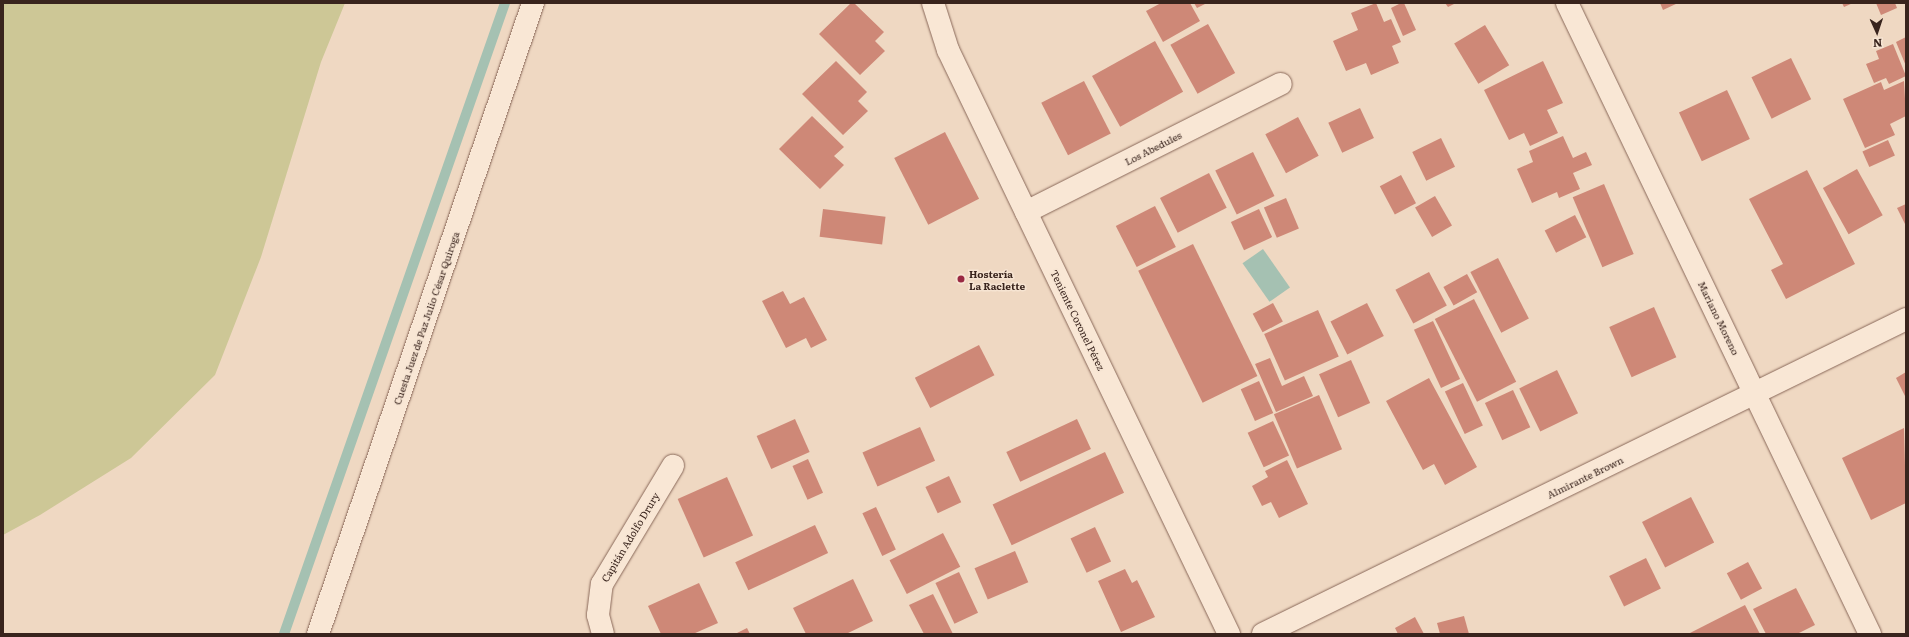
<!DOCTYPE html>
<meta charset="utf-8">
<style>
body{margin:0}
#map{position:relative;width:1909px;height:637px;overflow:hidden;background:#efd8c2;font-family:Literata,serif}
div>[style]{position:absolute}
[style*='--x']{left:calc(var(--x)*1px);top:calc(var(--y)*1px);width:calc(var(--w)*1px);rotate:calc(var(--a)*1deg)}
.green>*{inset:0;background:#cdc796}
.water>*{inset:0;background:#a5c1b2;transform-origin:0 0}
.stream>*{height:10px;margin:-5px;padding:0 5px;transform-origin:5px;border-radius:5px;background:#a5c1b2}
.building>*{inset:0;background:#ce8877;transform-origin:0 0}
.roads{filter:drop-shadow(0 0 1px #896859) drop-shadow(0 0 1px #896859)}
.street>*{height:22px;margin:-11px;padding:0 11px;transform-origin:11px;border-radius:11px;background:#f9e7d5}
.secondary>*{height:22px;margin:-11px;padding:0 11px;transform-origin:11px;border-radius:11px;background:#f9e7d5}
.dots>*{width:11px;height:11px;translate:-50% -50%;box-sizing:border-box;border:2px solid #f6e4d2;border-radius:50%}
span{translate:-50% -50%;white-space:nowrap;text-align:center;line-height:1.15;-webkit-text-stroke:3px #f6e4d2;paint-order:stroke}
.street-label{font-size:10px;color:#39241d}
.poi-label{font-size:10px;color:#39241d;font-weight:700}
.left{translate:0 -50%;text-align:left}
.frame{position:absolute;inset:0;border:4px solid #39241d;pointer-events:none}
.north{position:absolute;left:1857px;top:12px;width:40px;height:40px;-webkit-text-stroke:3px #f6e4d2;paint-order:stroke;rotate:177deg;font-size:11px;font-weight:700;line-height:16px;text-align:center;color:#39241d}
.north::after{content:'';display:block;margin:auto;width:14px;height:18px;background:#39241d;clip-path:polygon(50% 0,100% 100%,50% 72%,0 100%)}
</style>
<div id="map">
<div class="green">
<i style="clip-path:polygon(3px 3px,345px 3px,321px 62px,261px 257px,215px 375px,131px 458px,40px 515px,3px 535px)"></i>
</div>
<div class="water">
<i style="left:1263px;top:249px;width:47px;height:25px;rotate:55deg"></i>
</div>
<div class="stream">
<i style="--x:284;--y:634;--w:669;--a:-70.7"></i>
</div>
<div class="building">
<i style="clip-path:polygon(851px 3px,854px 3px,884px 32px,875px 41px,885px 51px,860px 75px,819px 34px)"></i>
<i style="clip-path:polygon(1161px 3px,1190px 3px,1200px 21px,1163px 42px,1146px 11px)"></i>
<i style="clip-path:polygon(1194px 3px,1207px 3px,1197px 8px)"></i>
<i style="clip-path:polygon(1376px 3px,1384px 22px,1391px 19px,1401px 42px,1392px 46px,1399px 63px,1371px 75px,1366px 63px,1346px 71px,1333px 41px,1358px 30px,1351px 13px)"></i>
<i style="clip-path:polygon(1401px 3px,1404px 3px,1416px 30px,1403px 36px,1391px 8px)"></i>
<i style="clip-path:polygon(1445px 3px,1456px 3px,1448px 7px)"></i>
<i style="clip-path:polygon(1660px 3px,1678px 3px,1663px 10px)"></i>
<i style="clip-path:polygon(1842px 3px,1853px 3px,1844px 7px)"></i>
<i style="clip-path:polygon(1876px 3px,1895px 3px,1897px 8px,1881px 15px)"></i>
<i style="left:1208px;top:24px;width:56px;height:43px;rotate:61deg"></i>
<i style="left:1485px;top:25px;width:47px;height:36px;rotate:59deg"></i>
<i style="clip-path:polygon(1906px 37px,1906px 66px,1896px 42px)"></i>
<i style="left:1155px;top:41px;width:58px;height:72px;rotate:61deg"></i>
<i style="clip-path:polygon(1893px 44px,1906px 76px,1889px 84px,1886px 78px,1874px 83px,1866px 64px,1879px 59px,1876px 51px)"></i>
<i style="left:1791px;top:58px;width:46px;height:44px;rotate:64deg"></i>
<i style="clip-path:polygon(836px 61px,867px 92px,858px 101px,868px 111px,843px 135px,802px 94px)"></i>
<i style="clip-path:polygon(1543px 61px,1563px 103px,1547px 110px,1558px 133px,1530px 146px,1524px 133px,1509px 140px,1484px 90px)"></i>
<i style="left:1084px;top:81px;width:59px;height:48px;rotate:63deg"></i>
<i style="clip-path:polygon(1904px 81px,1906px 116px,1890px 124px,1895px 135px,1865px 148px,1843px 99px,1881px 82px,1884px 90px)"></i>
<i style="left:1727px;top:90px;width:54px;height:53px;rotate:65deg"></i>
<i style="left:1360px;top:108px;width:33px;height:35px;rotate:65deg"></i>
<i style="clip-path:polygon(812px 116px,844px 147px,834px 156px,844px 165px,820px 189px,779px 149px)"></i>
<i style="left:1298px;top:117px;width:44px;height:37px;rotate:62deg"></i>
<i style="left:945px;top:132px;width:75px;height:57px;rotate:63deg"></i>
<i style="clip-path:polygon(1563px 136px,1573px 158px,1586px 152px,1592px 165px,1573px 173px,1580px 189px,1559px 198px,1557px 192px,1532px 203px,1517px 169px,1533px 162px,1529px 151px)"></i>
<i style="left:1441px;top:138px;width:32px;height:32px;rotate:64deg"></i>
<i style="left:1888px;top:140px;width:17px;height:28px;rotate:66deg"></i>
<i style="left:1253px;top:152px;width:49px;height:42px;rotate:64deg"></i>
<i style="left:1857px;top:169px;width:53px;height:39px;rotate:61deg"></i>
<i style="clip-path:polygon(1807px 170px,1855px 264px,1786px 299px,1771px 270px,1783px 264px,1749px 199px)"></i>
<i style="left:1209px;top:173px;width:39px;height:55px;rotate:63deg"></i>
<i style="left:1401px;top:175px;width:32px;height:24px;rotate:62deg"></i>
<i style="left:1604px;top:184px;width:76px;height:34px;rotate:67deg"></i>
<i style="left:1435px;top:196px;width:34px;height:23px;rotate:60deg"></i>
<i style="left:1286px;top:198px;width:33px;height:24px;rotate:67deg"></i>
<i style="clip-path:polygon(1906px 204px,1906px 226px,1897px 208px)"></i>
<i style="left:1155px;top:206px;width:46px;height:44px;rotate:63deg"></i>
<i style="left:823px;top:209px;width:63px;height:28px;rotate:7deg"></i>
<i style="left:1259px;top:209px;width:31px;height:31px;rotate:65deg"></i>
<i style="left:1575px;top:215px;width:25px;height:34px;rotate:63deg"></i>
<i style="left:1193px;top:244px;width:147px;height:61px;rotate:64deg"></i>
<i style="left:1498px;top:258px;width:68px;height:31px;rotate:63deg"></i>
<i style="left:1429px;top:272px;width:38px;height:38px;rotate:62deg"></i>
<i style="left:1467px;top:274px;width:21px;height:27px;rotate:61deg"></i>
<i style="clip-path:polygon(783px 291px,790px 304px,804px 297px,827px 340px,811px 348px,806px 338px,786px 348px,762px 301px)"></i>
<i style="left:1474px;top:299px;width:93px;height:44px;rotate:63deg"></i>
<i style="left:1273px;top:303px;width:21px;height:23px;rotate:62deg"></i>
<i style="left:1367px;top:303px;width:37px;height:41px;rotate:63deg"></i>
<i style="left:1654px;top:307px;width:55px;height:49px;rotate:66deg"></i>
<i style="left:1318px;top:310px;width:51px;height:59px;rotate:66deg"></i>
<i style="left:1433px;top:321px;width:64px;height:21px;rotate:65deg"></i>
<i style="left:979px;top:345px;width:34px;height:72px;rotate:63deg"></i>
<i style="clip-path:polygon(1270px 358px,1282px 386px,1304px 376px,1313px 396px,1276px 412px,1255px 364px)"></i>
<i style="left:1351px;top:360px;width:47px;height:35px;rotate:66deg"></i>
<i style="left:1557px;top:370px;width:48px;height:42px;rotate:64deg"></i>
<i style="clip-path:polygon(1906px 372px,1906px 398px,1896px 378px)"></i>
<i style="clip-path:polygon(1429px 378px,1477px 467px,1445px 485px,1434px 464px,1423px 470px,1386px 401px)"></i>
<i style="left:1259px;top:381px;width:35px;height:20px;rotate:66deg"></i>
<i style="left:1463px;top:383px;width:47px;height:20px;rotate:65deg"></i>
<i style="left:1513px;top:390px;width:41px;height:31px;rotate:65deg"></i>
<i style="left:1319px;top:395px;width:59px;height:49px;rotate:67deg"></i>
<i style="left:795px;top:419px;width:36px;height:42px;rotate:66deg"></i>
<i style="left:1077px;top:419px;width:33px;height:78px;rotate:65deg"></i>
<i style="left:1273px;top:421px;width:38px;height:28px;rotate:65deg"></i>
<i style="left:920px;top:427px;width:37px;height:63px;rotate:66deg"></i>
<i style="clip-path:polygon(1904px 428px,1906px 503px,1871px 520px,1842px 458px)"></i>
<i style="left:1105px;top:452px;width:45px;height:124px;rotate:65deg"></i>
<i style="left:808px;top:459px;width:37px;height:17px;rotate:66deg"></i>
<i style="clip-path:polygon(1287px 460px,1308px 504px,1279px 518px,1271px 502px,1262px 506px,1252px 486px,1268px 477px,1265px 471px)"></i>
<i style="left:949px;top:476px;width:29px;height:26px;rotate:65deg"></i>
<i style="left:727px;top:477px;width:64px;height:54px;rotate:66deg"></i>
<i style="left:1691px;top:497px;width:51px;height:55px;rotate:63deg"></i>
<i style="left:876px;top:507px;width:47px;height:15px;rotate:65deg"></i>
<i style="left:815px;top:525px;width:31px;height:88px;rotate:65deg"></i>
<i style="left:1095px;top:527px;width:38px;height:27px;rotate:65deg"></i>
<i style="left:943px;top:533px;width:38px;height:60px;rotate:63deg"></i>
<i style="left:1015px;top:551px;width:34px;height:44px;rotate:67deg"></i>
<i style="left:1646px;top:558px;width:34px;height:41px;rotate:64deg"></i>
<i style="left:1748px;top:562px;width:30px;height:24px;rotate:62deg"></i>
<i style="clip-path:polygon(1125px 569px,1132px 583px,1137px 580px,1155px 617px,1121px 632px,1098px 581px)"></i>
<i style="left:959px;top:572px;width:45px;height:26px;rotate:65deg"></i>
<i style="clip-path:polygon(853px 579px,873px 621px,846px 634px,806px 634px,793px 608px)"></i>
<i style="clip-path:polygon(699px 583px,718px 623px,693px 634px,661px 634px,648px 606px)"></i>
<i style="clip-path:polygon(1796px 588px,1815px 625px,1797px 634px,1766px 634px,1753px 609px)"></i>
<i style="clip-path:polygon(933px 594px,953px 634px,924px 634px,909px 605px)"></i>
<i style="clip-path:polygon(1745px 605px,1760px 634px,1688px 634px)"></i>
<i style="clip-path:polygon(1464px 616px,1469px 634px,1440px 634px,1437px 623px)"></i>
<i style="clip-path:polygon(1415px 617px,1424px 634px,1398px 634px,1395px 628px)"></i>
<i style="clip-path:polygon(747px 628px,750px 634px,735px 634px)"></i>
</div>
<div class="roads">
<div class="street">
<i style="--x:933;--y:3;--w:49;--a:72.3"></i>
<i style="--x:948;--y:50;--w:648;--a:64.3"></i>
<i style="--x:1567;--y:3;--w:700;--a:64.35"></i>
<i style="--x:1026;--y:212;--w:285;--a:-26.7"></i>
<i style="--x:603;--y:634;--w:20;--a:-105"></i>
<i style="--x:598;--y:615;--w:31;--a:-83"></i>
<i style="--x:602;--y:584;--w:138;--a:-59"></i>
<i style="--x:1263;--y:634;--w:716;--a:-26.1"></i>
</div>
<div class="secondary">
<i style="--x:318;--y:634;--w:667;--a:-71.18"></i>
</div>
</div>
<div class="dots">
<i style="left:961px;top:279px;background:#992842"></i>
</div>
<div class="street-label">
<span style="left:1153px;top:148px;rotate:-27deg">Los Abedules</span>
<span style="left:426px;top:318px;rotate:-71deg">Cuesta Juez de Paz Julio César Quiroga</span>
<span style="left:1719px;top:318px;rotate:64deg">Mariano Moreno</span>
<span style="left:1078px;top:320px;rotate:64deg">Teniente Coronel Pérez</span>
<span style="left:1585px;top:477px;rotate:-26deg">Almirante Brown</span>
<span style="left:630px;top:537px;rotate:-59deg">Capitán Adolfo Drury</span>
</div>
<div class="poi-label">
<span class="left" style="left:969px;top:279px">Hostería<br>La Raclette</span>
</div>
<div class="frame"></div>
<div class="north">N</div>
</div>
